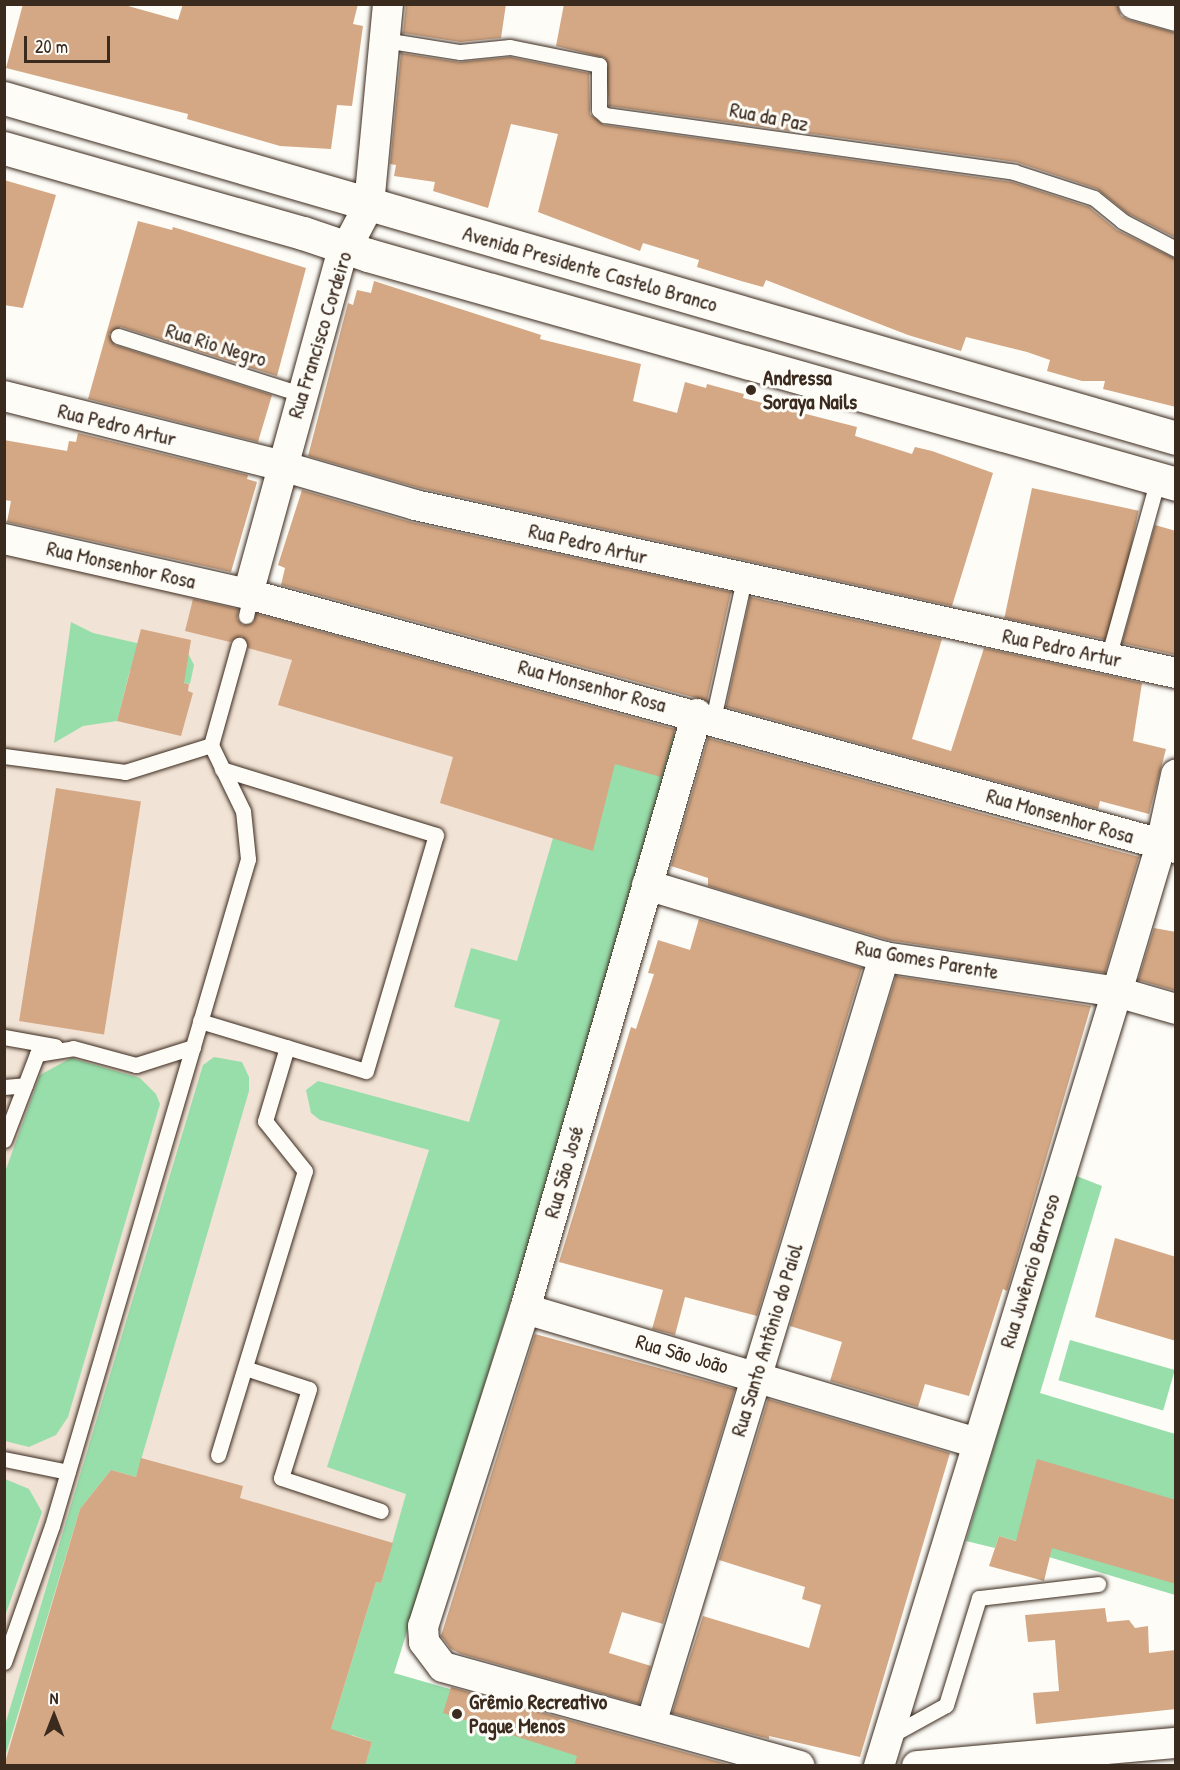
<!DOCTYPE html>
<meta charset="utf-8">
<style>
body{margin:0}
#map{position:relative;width:1180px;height:1770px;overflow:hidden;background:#fdfcf7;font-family:"Patrick Hand",sans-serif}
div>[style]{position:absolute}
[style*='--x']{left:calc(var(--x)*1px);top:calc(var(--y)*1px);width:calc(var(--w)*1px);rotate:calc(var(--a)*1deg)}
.built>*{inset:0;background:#f1e3d5}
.green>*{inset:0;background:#98deab;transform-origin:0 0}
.building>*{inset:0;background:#d4a885;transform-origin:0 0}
.roads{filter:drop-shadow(0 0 2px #3b2a1e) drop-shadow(0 0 2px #3b2a1e)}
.lane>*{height:15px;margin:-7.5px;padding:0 7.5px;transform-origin:7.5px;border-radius:7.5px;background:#fdfcf7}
.street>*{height:30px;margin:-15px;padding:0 15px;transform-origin:15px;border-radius:15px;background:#fdfcf7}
.primary>*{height:33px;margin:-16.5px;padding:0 16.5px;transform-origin:16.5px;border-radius:16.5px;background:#fdfcf7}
.dots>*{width:16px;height:16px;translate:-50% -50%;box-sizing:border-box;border:3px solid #fdfcf7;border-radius:50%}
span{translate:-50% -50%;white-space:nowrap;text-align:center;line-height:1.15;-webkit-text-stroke:6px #fdfcf7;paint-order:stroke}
.street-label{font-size:21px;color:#3b2a1e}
.poi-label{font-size:21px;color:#3b2a1e;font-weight:700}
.left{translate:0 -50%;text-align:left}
.frame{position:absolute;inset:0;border:6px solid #3b2a1e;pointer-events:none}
.north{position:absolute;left:24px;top:1686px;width:60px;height:60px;-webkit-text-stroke:4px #fdfcf7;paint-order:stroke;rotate:0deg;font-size:16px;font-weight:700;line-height:24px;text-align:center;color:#3b2a1e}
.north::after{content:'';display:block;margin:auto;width:21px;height:27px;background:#3b2a1e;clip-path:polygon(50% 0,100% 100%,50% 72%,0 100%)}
.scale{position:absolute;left:24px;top:36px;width:86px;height:27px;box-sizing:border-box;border:3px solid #3b2a1e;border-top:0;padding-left:8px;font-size:18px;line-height:21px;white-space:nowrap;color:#3b2a1e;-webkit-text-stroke:4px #fdfcf7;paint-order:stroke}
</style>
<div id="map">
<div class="built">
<i style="clip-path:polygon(5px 553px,194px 594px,677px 734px,682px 753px,365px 1765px,5px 1766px)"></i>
</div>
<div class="green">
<i style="clip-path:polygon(71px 622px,93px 633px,189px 655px,194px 665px,190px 684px,130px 670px,117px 721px,83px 726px,54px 743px)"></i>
<i style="clip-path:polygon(663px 731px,677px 734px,682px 753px,394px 1673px,714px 1765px,365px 1765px,372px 1742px,352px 1735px,320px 1765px,376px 1582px,381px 1583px,406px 1494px,327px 1467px,429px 1150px,320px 1120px,311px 1113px,306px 1090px,318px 1081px,469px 1122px,500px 1020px,454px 1007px,471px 948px,517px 961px,553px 838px,615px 764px)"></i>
<i style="clip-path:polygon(214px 1057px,242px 1062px,249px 1077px,249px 1091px,136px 1477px,111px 1470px,80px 1509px,5px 1757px,5px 1725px,203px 1065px)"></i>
<i style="clip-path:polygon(71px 1058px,140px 1078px,156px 1094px,160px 1104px,68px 1417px,56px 1435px,29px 1447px,5px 1441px,5px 1172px,40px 1075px)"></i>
<i style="clip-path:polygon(1074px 1175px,1102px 1186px,1040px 1393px,1175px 1434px,1175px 1595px,1049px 1557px,1051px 1551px,999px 1536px,995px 1548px,966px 1541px)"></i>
<i style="left:1070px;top:1340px;width:109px;height:42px;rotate:16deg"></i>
<i style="clip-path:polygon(5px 1479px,29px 1489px,42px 1512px,5px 1616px)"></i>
</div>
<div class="building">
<i style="clip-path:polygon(23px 4px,121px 4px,178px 20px,183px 4px,358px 4px,353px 24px,363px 26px,352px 106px,337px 105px,331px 149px,280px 146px,187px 119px,188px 114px,6px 68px)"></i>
<i style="clip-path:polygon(406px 4px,506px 4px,501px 38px,460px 42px,403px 33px)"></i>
<i style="clip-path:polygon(564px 4px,1117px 4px,1121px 16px,1129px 20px,1176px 33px,1176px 238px,1127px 213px,1097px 189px,1016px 162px,609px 106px,605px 58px,556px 46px)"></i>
<i style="clip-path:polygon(401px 53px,459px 62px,510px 57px,589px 73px,590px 114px,604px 125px,1012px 182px,1089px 207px,1117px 230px,1176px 259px,1176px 407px,1103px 389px,1105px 381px,1082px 381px,1047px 371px,1050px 360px,1027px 352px,966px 337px,961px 351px,908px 335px,766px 280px,763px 287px,741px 281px,697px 267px,699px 260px,643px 243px,640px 251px,538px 212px,558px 134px,511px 124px,488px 208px,433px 191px,435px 182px,394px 176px,396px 165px,390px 164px)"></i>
<i style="clip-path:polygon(4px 180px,56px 195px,23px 308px,4px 305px)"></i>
<i style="clip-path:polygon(138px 221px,172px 230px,173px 227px,306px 268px,277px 376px,121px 327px,109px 334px,115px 345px,272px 395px,258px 442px,88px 399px)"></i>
<i style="clip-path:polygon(374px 281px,541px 335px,540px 339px,641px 364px,633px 401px,677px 413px,685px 382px,706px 388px,707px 384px,744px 394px,743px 398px,857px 427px,855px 436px,912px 454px,915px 447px,932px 451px,993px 473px,952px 606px,419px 488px,308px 456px,348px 303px,353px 305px,357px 290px,371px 293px)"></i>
<i style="clip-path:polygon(78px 433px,248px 475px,247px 479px,257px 482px,231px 572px,7px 522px,11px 501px,4px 500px,4px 440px,67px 451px,69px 441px,76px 442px)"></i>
<i style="left:1032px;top:488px;width:109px;height:133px;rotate:12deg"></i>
<i style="clip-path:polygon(302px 490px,411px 522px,731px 592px,707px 701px,281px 585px,285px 568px,278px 565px)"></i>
<i style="clip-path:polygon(1155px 525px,1176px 531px,1176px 655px,1122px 643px)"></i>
<i style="clip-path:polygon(750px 597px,942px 639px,912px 739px,951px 751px,984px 648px,1142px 683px,1133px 741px,1166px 749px,1149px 814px,1100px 801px,1098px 809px,726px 707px)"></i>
<i style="clip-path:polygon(193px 599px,238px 609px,237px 619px,243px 625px,253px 623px,256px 614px,675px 729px,661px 777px,615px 764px,593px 851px,440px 803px,453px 757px,278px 705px,292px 660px,248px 648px,242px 636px,230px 642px,185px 631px)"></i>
<i style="clip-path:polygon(141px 629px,191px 640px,184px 683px,189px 684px,188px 691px,193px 693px,181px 736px,117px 721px)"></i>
<i style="clip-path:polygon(708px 738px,1139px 857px,1105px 973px,888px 940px,708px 886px,708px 878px,671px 866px)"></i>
<i style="left:56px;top:788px;width:86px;height:236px;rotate:9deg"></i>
<i style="clip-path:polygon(699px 919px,862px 968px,757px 1316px,685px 1297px,675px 1335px,652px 1329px,663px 1290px,559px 1262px,631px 1027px,636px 1029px,654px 974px,648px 973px,658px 940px,690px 950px)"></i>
<i style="clip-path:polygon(1154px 928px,1176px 932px,1176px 991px,1138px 980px)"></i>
<i style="clip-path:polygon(896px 976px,1091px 1006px,1007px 1291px,1003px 1289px,969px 1396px,925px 1384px,918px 1407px,830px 1381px,842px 1342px,790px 1326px)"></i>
<i style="clip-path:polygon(1115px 1238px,1176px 1257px,1176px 1341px,1095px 1317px)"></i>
<i style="clip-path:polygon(535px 1334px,735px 1389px,663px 1624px,622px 1612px,609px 1653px,651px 1666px,639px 1704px,461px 1654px,451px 1649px,441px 1636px)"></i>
<i style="clip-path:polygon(768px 1399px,950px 1453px,860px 1757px,769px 1736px,769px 1739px,672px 1713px,703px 1616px,809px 1648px,821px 1605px,802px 1599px,805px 1587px,719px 1560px)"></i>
<i style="clip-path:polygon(141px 1458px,243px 1486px,240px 1498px,393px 1543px,381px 1583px,376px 1582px,331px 1729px,372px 1742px,365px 1766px,4px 1766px,80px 1509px,111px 1470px,136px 1477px)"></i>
<i style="clip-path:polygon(1037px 1459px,1176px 1500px,1176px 1584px,1052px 1548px,1044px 1581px,989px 1566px,999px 1536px,1016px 1541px)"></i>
<i style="clip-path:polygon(1105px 1608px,1107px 1622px,1129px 1620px,1135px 1628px,1148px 1626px,1149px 1653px,1176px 1650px,1176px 1709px,1036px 1724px,1033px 1693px,1059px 1691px,1055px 1640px,1028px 1642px,1025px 1615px)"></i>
<i style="clip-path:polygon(451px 1687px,734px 1766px,574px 1766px,577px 1756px,443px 1713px)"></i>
</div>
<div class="roads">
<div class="lane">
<i style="--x:384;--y:40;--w:77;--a:9"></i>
<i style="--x:460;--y:52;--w:50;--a:-5.7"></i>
<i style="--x:510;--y:47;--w:91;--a:11.4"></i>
<i style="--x:599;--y:65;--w:45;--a:90"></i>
<i style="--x:599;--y:110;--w:8;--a:40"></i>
<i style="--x:605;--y:115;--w:413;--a:7.9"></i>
<i style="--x:1014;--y:172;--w:84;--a:18"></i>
<i style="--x:1094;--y:198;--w:36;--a:39"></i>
<i style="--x:1122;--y:221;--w:61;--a:27.4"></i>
<i style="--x:118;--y:336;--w:192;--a:17.6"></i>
<i style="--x:246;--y:616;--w:22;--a:-77"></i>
<i style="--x:1108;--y:658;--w:186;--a:-74.4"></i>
<i style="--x:713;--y:719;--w:143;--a:-77.5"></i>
<i style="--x:4;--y:756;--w:122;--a:7.5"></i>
<i style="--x:125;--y:772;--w:90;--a:-17.4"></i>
<i style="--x:200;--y:1021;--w:173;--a:16.8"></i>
<i style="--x:366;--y:1071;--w:246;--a:-73.5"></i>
<i style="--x:436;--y:835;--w:224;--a:-162.9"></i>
<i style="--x:4;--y:1037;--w:52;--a:10"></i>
<i style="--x:4;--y:1087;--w:21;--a:-5"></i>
<i style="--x:4;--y:1140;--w:92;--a:-69"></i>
<i style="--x:37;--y:1054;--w:36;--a:-9"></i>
<i style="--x:73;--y:1048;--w:65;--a:15.1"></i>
<i style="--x:136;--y:1065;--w:60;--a:-17.5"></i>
<i style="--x:245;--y:1368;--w:67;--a:18.2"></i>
<i style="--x:309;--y:1389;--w:93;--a:107.5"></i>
<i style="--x:281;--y:1478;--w:105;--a:18.3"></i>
<i style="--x:218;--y:1455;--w:297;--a:-73"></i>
<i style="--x:305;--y:1171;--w:64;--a:-128.7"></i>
<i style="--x:265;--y:1121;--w:77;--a:-73.4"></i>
<i style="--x:4;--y:1459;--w:65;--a:11.5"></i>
<i style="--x:4;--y:1662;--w:144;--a:-70.6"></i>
<i style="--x:52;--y:1526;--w:695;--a:-73.62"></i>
<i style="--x:248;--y:859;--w:48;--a:-95.9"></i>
<i style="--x:243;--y:811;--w:73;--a:-115.9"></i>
<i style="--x:211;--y:745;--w:104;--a:-74.4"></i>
<i style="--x:888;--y:1737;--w:66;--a:-28.9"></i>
<i style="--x:946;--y:1705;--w:112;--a:-72.9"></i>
<i style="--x:979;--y:1598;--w:120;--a:-6.7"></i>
</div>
<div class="street">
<i style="--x:1134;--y:4;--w:44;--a:15.9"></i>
<i style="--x:4;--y:396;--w:287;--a:14.1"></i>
<i style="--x:282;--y:466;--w:139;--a:16.3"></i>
<i style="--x:415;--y:505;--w:779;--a:12.45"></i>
<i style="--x:4;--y:539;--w:250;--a:12.7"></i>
<i style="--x:248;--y:594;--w:962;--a:15.31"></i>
<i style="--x:248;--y:594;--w:346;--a:-74.6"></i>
<i style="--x:340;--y:260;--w:62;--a:-62.2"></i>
<i style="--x:369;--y:205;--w:202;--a:-84.6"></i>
<i style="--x:697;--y:714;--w:619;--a:106.12"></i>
<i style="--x:525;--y:1309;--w:333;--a:107.8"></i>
<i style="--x:423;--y:1626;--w:16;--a:86"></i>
<i style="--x:424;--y:1642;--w:31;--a:53"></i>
<i style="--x:443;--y:1667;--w:370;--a:15.5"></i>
<i style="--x:647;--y:885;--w:248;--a:16.9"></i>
<i style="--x:884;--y:957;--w:236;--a:8.5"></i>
<i style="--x:1117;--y:992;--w:61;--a:16.1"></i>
<i style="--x:525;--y:1309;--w:471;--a:16.5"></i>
<i style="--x:651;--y:1724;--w:802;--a:-73.1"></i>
<i style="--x:879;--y:1766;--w:810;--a:-72.91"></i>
<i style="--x:1117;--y:992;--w:154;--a:-73.4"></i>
<i style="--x:1161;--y:844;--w:71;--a:-77.7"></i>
<i style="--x:917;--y:1766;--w:260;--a:-5.1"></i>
</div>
<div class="primary">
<i style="--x:4;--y:98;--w:1220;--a:16.18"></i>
<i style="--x:4;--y:148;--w:311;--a:15.9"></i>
<i style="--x:303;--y:233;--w:69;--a:18.7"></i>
<i style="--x:368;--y:255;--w:840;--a:15.82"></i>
</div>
</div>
<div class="dots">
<i style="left:751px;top:390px;background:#3b2a1e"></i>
<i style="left:457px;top:1714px;background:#3b2a1e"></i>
</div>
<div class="street-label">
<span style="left:769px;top:117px;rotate:11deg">Rua da Paz</span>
<span style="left:590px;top:269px;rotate:16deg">Avenida Presidente Castelo Branco</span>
<span style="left:320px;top:335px;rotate:-73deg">Rua Francisco Cordeiro</span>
<span style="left:216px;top:345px;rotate:17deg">Rua Rio Negro</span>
<span style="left:117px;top:425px;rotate:14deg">Rua Pedro Artur</span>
<span style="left:588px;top:544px;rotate:13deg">Rua Pedro Artur</span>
<span style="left:121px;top:565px;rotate:13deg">Rua Monsenhor Rosa</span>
<span style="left:1062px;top:648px;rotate:12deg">Rua Pedro Artur</span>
<span style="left:592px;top:686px;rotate:15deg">Rua Monsenhor Rosa</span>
<span style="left:1060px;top:816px;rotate:16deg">Rua Monsenhor Rosa</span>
<span style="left:927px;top:960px;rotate:10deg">Rua Gomes Parente</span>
<span style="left:564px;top:1172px;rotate:-74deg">Rua São José</span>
<span style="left:1030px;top:1271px;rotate:-73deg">Rua Juvêncio Barroso</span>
<span style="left:767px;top:1340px;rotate:-73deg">Rua Santo Antônio do Paiol</span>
<span style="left:682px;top:1354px;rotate:16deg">Rua São João</span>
</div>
<div class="poi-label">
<span class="left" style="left:763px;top:390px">Andressa<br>Soraya Nails</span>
<span class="left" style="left:469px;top:1714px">Grêmio Recreativo<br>Pague Menos</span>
</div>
<div class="frame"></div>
<div class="north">N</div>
<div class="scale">20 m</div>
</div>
